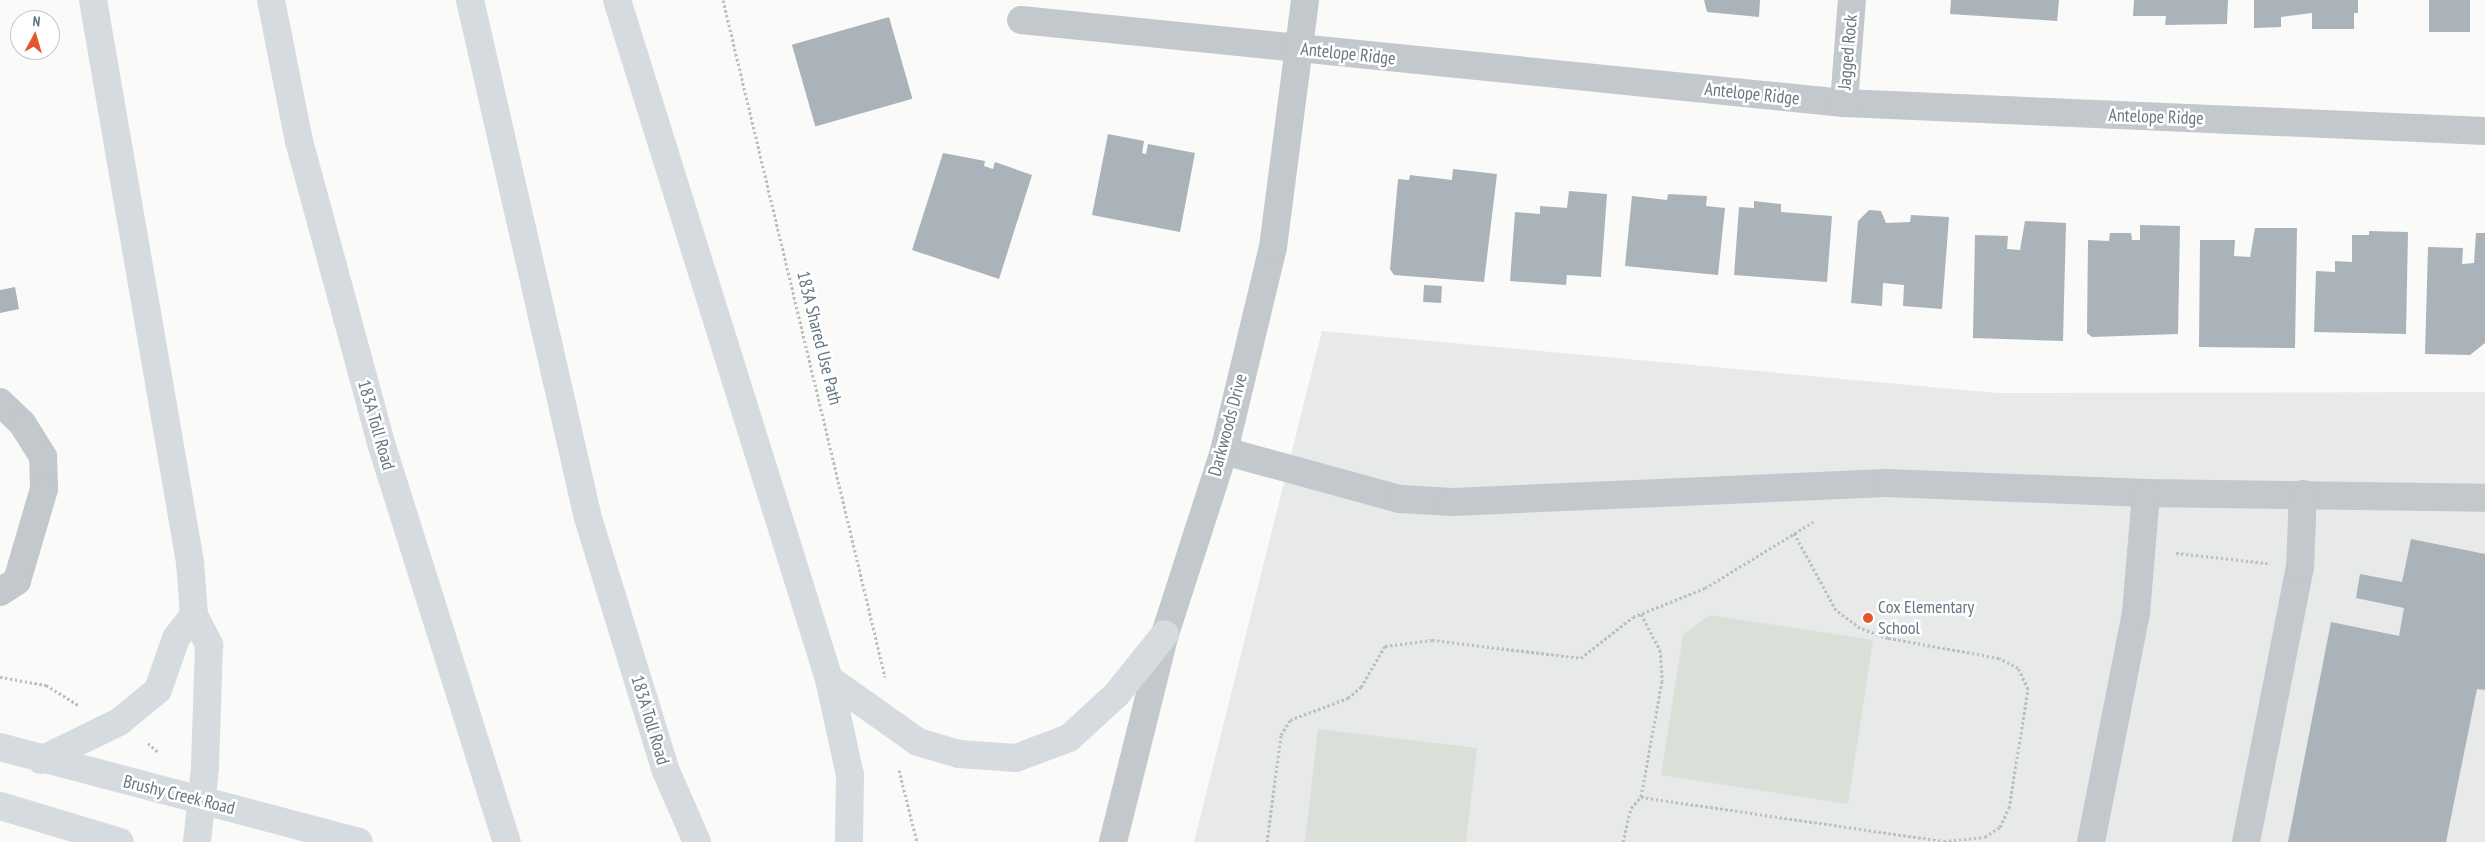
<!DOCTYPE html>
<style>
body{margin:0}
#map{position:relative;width:2485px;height:842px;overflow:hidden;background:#fafaf8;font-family:"PT Sans Narrow",sans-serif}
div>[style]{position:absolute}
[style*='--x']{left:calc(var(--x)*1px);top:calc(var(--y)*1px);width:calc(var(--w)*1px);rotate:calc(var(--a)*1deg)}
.built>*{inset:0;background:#e8e9e9}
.green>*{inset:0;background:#dadfd7}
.building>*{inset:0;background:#aab3b9;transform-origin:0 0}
.path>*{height:3px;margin-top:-1.5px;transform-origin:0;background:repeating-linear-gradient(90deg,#bbbfc2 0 2.5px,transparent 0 5px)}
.minor>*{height:28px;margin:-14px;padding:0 14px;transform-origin:14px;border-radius:14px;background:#c3c8cc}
.major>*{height:28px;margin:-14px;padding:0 14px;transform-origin:14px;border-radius:14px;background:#d6dbdf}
.highway>*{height:28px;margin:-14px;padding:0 14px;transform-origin:14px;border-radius:14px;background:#d6dbdf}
.dots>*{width:14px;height:14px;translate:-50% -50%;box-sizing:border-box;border:2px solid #fff;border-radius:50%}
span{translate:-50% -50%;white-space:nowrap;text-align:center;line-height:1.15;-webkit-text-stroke:5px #fff;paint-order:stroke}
.street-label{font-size:18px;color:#657683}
.poi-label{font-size:18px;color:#657683}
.left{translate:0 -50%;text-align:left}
.north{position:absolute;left:10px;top:10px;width:50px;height:50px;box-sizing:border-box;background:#fff;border:1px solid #c1c8cd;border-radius:50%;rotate:6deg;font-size:14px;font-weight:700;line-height:20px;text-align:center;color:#657683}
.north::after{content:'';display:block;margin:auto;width:18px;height:22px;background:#e4572e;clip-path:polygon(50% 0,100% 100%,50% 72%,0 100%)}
</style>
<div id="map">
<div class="built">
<i style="clip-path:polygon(1322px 331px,1997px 393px,2485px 392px,2485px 842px,1194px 842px)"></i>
</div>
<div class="green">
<i style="clip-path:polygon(1710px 615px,1873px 640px,1848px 804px,1661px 775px,1683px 635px)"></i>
<i style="clip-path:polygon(1318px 729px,1477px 748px,1466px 842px,1305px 842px)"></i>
</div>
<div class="building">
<i style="clip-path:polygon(1704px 0,1760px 0,1759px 17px,1707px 12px)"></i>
<i style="clip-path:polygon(1951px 0,2059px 0,2057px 21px,1950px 14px)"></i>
<i style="clip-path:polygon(2134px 0,2228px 0,2227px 24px,2165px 25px,2166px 16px,2133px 16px)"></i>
<i style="clip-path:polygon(2254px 0,2358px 0,2358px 13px,2354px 13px,2354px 29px,2312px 29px,2312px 13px,2281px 17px,2281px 27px,2254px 28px)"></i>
<i style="left:2429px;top:0;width:41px;height:32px"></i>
<i style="left:889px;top:17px;width:85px;height:101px;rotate:74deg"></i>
<i style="clip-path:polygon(1108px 134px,1144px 141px,1142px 153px,1146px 154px,1148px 144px,1195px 153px,1180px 232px,1092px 215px)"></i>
<i style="clip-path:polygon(943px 153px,985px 161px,984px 166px,993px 169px,995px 162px,1032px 175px,999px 279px,912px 250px)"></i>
<i style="clip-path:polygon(1453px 169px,1497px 174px,1484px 282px,1394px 275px,1390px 269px,1398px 179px,1409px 180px,1410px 175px,1452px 180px)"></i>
<i style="clip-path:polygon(1569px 191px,1607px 194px,1601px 277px,1567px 275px,1566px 285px,1510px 281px,1515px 212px,1540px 214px,1540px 206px,1567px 208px)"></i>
<i style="clip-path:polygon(1668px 194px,1707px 196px,1706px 206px,1725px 208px,1718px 275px,1625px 266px,1632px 196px,1667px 200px)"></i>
<i style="clip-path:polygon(1754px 201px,1781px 204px,1781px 212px,1832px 216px,1827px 282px,1734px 275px,1739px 207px,1754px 208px)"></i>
<i style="clip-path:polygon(1869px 210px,1881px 211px,1886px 223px,1910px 222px,1911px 215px,1949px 217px,1942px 309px,1903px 306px,1904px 285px,1883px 283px,1882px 306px,1851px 303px,1858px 221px)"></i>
<i style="clip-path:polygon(2025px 221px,2066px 223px,2063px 341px,1973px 338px,1975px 235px,2008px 236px,2007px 249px,2020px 250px)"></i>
<i style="clip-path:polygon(2140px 225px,2180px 226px,2178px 334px,2092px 337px,2087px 333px,2088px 240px,2109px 241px,2110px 233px,2131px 233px,2132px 240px,2140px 240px)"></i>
<i style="clip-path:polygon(2255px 228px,2297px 228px,2295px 348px,2199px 347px,2200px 240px,2235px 240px,2234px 256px,2250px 257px)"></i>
<i style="clip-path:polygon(2369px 231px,2408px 232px,2406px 334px,2314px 332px,2316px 271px,2335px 272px,2335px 261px,2352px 262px,2352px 235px,2369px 235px)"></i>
<i style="clip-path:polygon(2476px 233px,2485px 233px,2485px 343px,2470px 355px,2425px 354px,2428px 247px,2463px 248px,2462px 264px,2474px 263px)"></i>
<i style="left:1424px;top:285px;width:18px;height:17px;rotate:3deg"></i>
<i style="clip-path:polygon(15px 287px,19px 309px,0 313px,0 290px)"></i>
<i style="clip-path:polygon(2411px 539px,2485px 554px,2485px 690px,2477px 689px,2446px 842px,2288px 842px,2331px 622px,2399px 636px,2404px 608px,2356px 598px,2360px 574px,2402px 582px)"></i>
</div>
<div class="path">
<i style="--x:723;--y:0;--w:696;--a:76.54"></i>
<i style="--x:2176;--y:553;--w:92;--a:6.3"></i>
<i style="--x:1641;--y:614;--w:41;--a:62.2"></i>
<i style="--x:1660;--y:650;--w:31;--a:86"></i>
<i style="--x:1662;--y:681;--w:118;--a:100.3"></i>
<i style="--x:0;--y:677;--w:47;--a:9.9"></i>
<i style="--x:46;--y:685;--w:38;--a:32"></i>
<i style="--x:148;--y:743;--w:13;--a:42"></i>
<i style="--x:899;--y:770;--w:74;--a:76"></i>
<i style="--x:1267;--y:842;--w:108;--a:-82.5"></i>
<i style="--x:1281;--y:735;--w:17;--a:-59"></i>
<i style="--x:1290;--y:720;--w:62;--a:-20.8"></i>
<i style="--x:1348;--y:698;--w:17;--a:-40"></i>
<i style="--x:1361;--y:687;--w:48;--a:-59.7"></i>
<i style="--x:1385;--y:646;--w:47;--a:-7.3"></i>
<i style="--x:1432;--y:640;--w:150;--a:6.9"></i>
<i style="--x:1581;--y:658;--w:66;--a:-38.3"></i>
<i style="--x:1633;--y:617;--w:78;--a:-21.9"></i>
<i style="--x:1705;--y:588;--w:127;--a:-31.4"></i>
<i style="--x:1623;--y:842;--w:35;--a:-77"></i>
<i style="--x:1631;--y:808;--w:15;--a:-48"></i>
<i style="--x:1641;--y:797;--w:306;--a:8.3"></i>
<i style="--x:1944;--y:841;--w:41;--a:-5.6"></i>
<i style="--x:1985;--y:837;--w:18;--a:-34"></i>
<i style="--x:2000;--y:827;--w:21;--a:-65"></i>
<i style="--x:2009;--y:808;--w:121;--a:-80.9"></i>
<i style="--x:2028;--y:689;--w:23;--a:-115"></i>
<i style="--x:2018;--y:668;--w:21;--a:-152"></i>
<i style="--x:1999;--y:658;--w:113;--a:-169.8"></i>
<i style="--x:1888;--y:638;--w:30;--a:-160"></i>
<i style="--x:1860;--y:628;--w:30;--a:-143"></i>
<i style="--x:1836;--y:610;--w:88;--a:-118.6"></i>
</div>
<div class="minor">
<i style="--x:1021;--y:20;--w:827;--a:5.76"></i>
<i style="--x:1844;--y:103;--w:642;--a:2.5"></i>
<i style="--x:1844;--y:103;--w:103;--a:-85.6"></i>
<i style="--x:0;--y:402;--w:30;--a:44"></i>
<i style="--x:22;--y:423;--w:40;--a:58"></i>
<i style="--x:43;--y:457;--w:32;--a:88"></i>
<i style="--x:44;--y:489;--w:96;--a:106.4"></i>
<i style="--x:17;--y:581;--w:20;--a:147"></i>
<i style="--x:1224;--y:451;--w:182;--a:15.3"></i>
<i style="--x:1400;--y:499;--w:52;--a:3.3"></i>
<i style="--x:1452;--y:502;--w:434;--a:-2.5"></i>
<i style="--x:1886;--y:483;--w:260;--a:2.2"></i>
<i style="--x:2146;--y:493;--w:339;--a:0.8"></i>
<i style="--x:1113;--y:842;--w:214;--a:-76"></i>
<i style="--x:1165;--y:634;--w:192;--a:-72.1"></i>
<i style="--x:1224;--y:451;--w:210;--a:-76.5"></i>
<i style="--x:1273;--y:247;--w:249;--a:-82.6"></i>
<i style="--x:2091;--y:842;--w:233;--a:-78.9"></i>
<i style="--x:2136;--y:613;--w:120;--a:-85.2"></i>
<i style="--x:2246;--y:842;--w:279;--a:-78.9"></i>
<i style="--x:2300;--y:568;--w:74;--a:-87.7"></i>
</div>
<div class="major">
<i style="--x:0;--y:747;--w:371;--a:14.8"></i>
<i style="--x:0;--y:806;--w:125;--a:16.7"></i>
</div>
<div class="highway">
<i style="--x:93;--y:0;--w:570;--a:80.21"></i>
<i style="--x:190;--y:562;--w:53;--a:85.7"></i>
<i style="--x:194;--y:615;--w:34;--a:63"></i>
<i style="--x:209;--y:645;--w:123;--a:91.9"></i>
<i style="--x:205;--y:768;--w:74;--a:96.2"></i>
<i style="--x:271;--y:0;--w:144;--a:78.8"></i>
<i style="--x:299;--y:141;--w:310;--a:74.8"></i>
<i style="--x:380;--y:440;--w:422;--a:72.5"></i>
<i style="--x:470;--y:0;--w:531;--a:77.17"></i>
<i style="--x:588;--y:518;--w:265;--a:72.9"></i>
<i style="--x:666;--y:771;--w:77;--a:66.4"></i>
<i style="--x:617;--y:0;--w:711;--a:72.66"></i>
<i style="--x:829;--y:679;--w:98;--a:77.7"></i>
<i style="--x:850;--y:775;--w:67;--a:90.9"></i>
<i style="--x:829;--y:679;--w:109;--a:35.3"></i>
<i style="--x:918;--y:742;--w:43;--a:16.3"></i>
<i style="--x:959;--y:754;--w:57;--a:4"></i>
<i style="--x:1016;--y:758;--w:57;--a:-20.7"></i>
<i style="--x:1069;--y:738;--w:64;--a:-42.5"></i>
<i style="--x:1116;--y:695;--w:78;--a:-51.2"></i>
<i style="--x:41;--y:760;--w:87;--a:-26"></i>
<i style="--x:119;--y:722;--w:50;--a:-39.4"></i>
<i style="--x:158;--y:690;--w:55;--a:-70.9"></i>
<i style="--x:176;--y:638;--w:29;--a:-52"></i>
</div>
<div class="dots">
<i style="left:1868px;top:618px;background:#e4572e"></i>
</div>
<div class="street-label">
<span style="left:1848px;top:52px;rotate:-85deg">Jagged Rock</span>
<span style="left:1348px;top:54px;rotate:6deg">Antelope Ridge</span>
<span style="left:1752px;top:94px;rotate:6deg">Antelope Ridge</span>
<span style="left:2156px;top:117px;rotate:2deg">Antelope Ridge</span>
<span style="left:819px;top:338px;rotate:76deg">183A Shared Use Path</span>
<span style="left:376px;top:425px;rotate:74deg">183A Toll Road</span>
<span style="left:1228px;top:425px;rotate:-75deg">Darkwoods Drive</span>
<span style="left:650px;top:720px;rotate:73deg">183A Toll Road</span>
<span style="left:179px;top:795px;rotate:14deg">Brushy Creek Road</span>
</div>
<div class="poi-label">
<span class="left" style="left:1878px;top:618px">Cox Elementary<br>School</span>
</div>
<div class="north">N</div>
</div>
